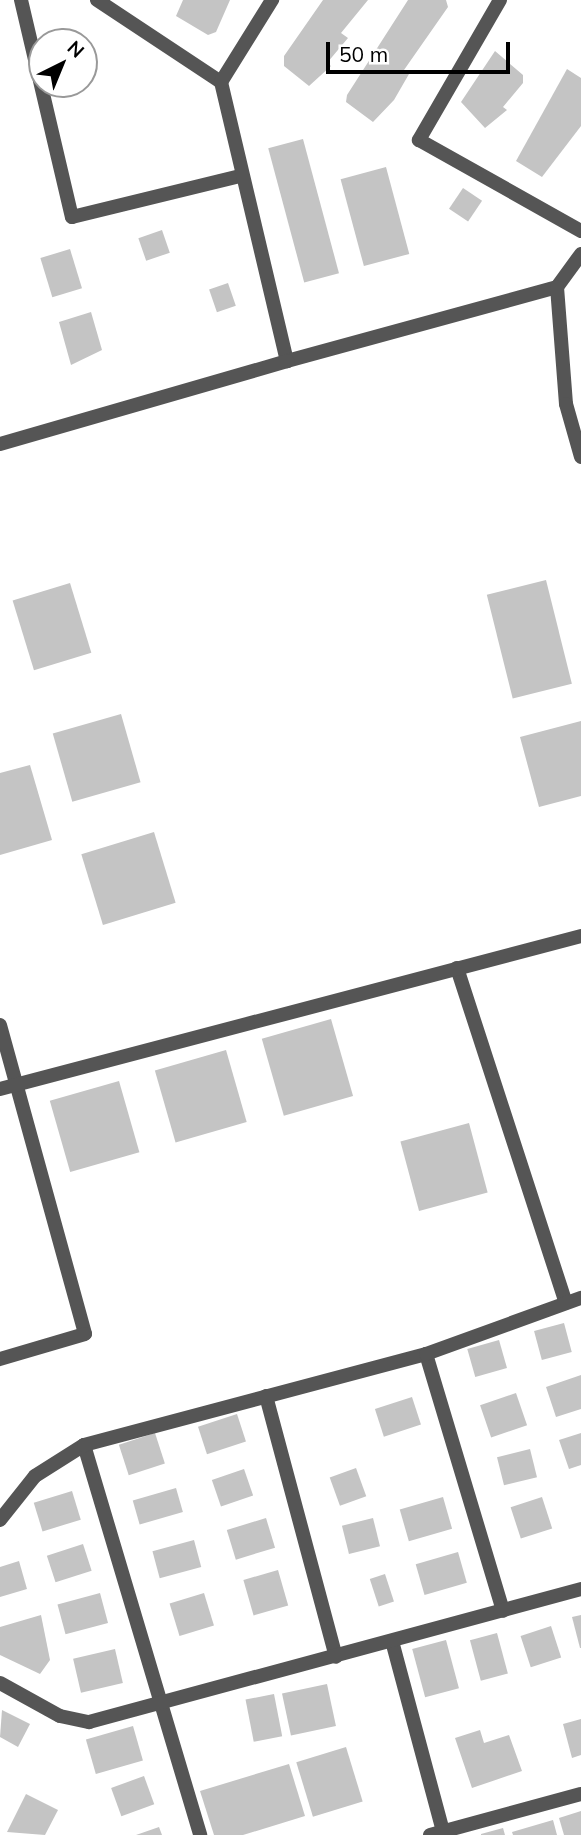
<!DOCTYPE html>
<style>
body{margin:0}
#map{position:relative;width:581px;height:1835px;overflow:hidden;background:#fff;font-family:Mulish,sans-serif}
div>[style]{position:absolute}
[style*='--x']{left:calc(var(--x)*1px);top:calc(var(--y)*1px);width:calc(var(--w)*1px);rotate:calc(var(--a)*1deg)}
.building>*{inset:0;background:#c4c4c4;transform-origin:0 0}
.street>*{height:14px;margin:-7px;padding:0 7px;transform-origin:7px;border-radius:7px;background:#555}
span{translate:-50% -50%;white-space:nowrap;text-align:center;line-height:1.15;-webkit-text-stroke:6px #fff;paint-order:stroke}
.north{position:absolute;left:28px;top:28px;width:70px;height:70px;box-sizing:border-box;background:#fff;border:2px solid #999;border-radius:50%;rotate:43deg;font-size:19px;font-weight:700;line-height:28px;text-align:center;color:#000}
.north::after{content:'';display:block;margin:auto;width:24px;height:32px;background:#000;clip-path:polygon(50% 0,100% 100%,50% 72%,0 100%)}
.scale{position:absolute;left:326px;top:42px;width:184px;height:32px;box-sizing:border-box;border:4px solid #000;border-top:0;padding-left:9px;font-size:21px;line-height:24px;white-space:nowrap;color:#000;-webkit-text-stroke:5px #fff;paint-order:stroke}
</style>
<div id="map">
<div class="building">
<i style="clip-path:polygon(183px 0,230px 0,216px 32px,208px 35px,176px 16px)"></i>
<i style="clip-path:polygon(323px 0,368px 0,341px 33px,348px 38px,327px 63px,331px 66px,309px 86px,284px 66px,284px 56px)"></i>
<i style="clip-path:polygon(408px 0,446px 0,448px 7px,404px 70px,409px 74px,394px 100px,373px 122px,346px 102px,347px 95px)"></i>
<i style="clip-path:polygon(495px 51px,523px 75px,523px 83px,503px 107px,507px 110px,485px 128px,461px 102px)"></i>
<i style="clip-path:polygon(567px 69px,581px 78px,581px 126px,542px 177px,516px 161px)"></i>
<i style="left:303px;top:139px;width:139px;height:36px;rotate:75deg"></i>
<i style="left:386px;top:167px;width:90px;height:47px;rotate:75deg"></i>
<i style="left:463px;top:188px;width:23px;height:25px;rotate:34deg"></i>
<i style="left:162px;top:230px;width:24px;height:25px;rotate:71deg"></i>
<i style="left:70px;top:249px;width:41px;height:31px;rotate:73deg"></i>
<i style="left:228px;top:283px;width:24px;height:20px;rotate:71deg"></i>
<i style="clip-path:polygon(91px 312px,102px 350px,71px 365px,59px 322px)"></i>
<i style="left:546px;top:580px;width:107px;height:61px;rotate:76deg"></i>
<i style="left:70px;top:583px;width:73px;height:60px;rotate:73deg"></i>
<i style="left:121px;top:714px;width:71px;height:71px;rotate:74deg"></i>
<i style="clip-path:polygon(581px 721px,581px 796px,539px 807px,520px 737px)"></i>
<i style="clip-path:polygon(30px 765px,52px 840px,0 855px,0 773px)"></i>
<i style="left:154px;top:832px;width:74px;height:76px;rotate:73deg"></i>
<i style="left:331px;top:1019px;width:80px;height:72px;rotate:74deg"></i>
<i style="left:226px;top:1050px;width:75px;height:74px;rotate:74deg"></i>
<i style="left:119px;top:1081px;width:74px;height:72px;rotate:74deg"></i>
<i style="left:469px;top:1123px;width:72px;height:71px;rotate:75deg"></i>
<i style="left:564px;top:1323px;width:30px;height:31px;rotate:75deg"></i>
<i style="left:499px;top:1340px;width:29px;height:33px;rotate:74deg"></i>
<i style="clip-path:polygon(581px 1375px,581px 1409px,556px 1417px,546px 1387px)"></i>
<i style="left:516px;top:1393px;width:34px;height:38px;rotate:71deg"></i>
<i style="left:412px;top:1397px;width:29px;height:39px;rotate:72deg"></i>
<i style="left:237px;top:1414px;width:29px;height:41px;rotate:72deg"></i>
<i style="left:155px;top:1433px;width:32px;height:38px;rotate:72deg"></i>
<i style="clip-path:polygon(581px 1433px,581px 1465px,569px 1469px,559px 1440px)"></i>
<i style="left:530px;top:1449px;width:29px;height:34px;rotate:76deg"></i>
<i style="left:356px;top:1468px;width:30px;height:28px;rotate:70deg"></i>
<i style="left:244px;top:1469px;width:28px;height:34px;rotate:71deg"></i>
<i style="left:176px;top:1488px;width:25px;height:45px;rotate:74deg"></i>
<i style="left:72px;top:1491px;width:30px;height:40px;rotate:73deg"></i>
<i style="left:443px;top:1497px;width:33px;height:45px;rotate:74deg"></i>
<i style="left:542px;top:1497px;width:33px;height:33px;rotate:72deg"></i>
<i style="left:266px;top:1518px;width:31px;height:41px;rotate:73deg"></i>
<i style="left:373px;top:1518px;width:29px;height:32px;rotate:76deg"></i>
<i style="left:194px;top:1540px;width:28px;height:43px;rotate:75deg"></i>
<i style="left:83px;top:1544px;width:28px;height:38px;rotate:72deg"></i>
<i style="left:458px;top:1552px;width:32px;height:44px;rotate:74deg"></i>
<i style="clip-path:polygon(19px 1561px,27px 1589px,0 1597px,0 1567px)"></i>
<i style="left:278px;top:1570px;width:37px;height:36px;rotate:74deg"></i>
<i style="left:385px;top:1574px;width:29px;height:16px;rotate:72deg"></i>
<i style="left:100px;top:1593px;width:31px;height:44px;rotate:75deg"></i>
<i style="left:204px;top:1593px;width:34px;height:36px;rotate:73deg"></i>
<i style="clip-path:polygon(41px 1615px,50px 1660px,40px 1674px,0 1655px,0 1627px)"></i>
<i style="clip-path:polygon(581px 1615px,581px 1648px,580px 1648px,572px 1617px)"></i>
<i style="left:551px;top:1626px;width:33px;height:32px;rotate:72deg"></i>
<i style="left:497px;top:1633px;width:42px;height:28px;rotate:75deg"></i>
<i style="left:446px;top:1640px;width:50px;height:35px;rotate:75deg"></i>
<i style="left:115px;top:1649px;width:35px;height:43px;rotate:77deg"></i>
<i style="left:327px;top:1684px;width:43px;height:46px;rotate:78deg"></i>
<i style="left:274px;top:1694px;width:43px;height:29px;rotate:79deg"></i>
<i style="clip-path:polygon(2px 1710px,30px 1724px,18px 1747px,0 1737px)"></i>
<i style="clip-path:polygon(581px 1719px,581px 1755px,572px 1758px,563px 1724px)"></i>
<i style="left:133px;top:1726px;width:36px;height:49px;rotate:74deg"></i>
<i style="clip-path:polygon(480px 1730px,484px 1743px,509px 1735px,522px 1771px,472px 1788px,455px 1738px)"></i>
<i style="left:346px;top:1747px;width:57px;height:52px;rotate:73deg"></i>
<i style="clip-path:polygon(289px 1764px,305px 1816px,243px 1835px,214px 1835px,200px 1791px)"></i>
<i style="left:144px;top:1776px;width:30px;height:35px;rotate:70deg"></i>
<i style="clip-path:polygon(26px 1794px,58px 1810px,45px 1835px,7px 1832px)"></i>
<i style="clip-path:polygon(581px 1811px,581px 1835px,564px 1835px,559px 1818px)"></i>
<i style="clip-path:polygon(553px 1820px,557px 1835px,513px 1835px,512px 1832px)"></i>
<i style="clip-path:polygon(159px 1827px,162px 1835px,136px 1835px)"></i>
<i style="clip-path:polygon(503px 1828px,505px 1835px,481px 1835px,481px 1834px)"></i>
</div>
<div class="street">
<i style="--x:21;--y:0;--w:223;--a:76.8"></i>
<i style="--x:72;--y:217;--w:173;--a:-13.7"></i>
<i style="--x:97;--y:0;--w:149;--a:33.5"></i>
<i style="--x:221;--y:82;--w:287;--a:76.7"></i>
<i style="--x:287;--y:361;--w:280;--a:-15.3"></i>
<i style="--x:500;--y:0;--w:162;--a:120.1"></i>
<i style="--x:419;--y:140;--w:186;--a:29.3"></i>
<i style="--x:221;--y:82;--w:97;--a:-58.1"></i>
<i style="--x:581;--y:254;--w:41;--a:126"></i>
<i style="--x:557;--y:287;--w:117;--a:85.6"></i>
<i style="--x:566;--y:404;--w:55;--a:74.2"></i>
<i style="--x:0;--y:444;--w:299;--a:-16.1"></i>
<i style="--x:457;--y:968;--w:352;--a:72"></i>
<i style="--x:0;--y:1025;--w:320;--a:74.6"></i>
<i style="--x:85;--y:1334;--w:89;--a:163.6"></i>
<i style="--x:0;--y:1089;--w:601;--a:-14.75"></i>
<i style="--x:426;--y:1354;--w:268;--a:73.3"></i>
<i style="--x:266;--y:1396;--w:270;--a:75"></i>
<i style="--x:84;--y:1445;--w:407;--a:73.4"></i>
<i style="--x:0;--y:1520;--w:56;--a:-51.5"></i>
<i style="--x:35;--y:1476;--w:58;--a:-32.3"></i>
<i style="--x:84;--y:1445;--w:354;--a:-14.9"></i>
<i style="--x:426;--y:1354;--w:165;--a:-19.9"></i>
<i style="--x:392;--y:1641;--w:201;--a:75"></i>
<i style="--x:0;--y:1683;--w:68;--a:28.8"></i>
<i style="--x:60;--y:1716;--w:30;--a:12"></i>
<i style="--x:89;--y:1722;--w:510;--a:-15.13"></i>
<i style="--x:430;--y:1835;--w:156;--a:-15.2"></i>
</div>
<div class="north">N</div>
<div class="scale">50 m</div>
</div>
